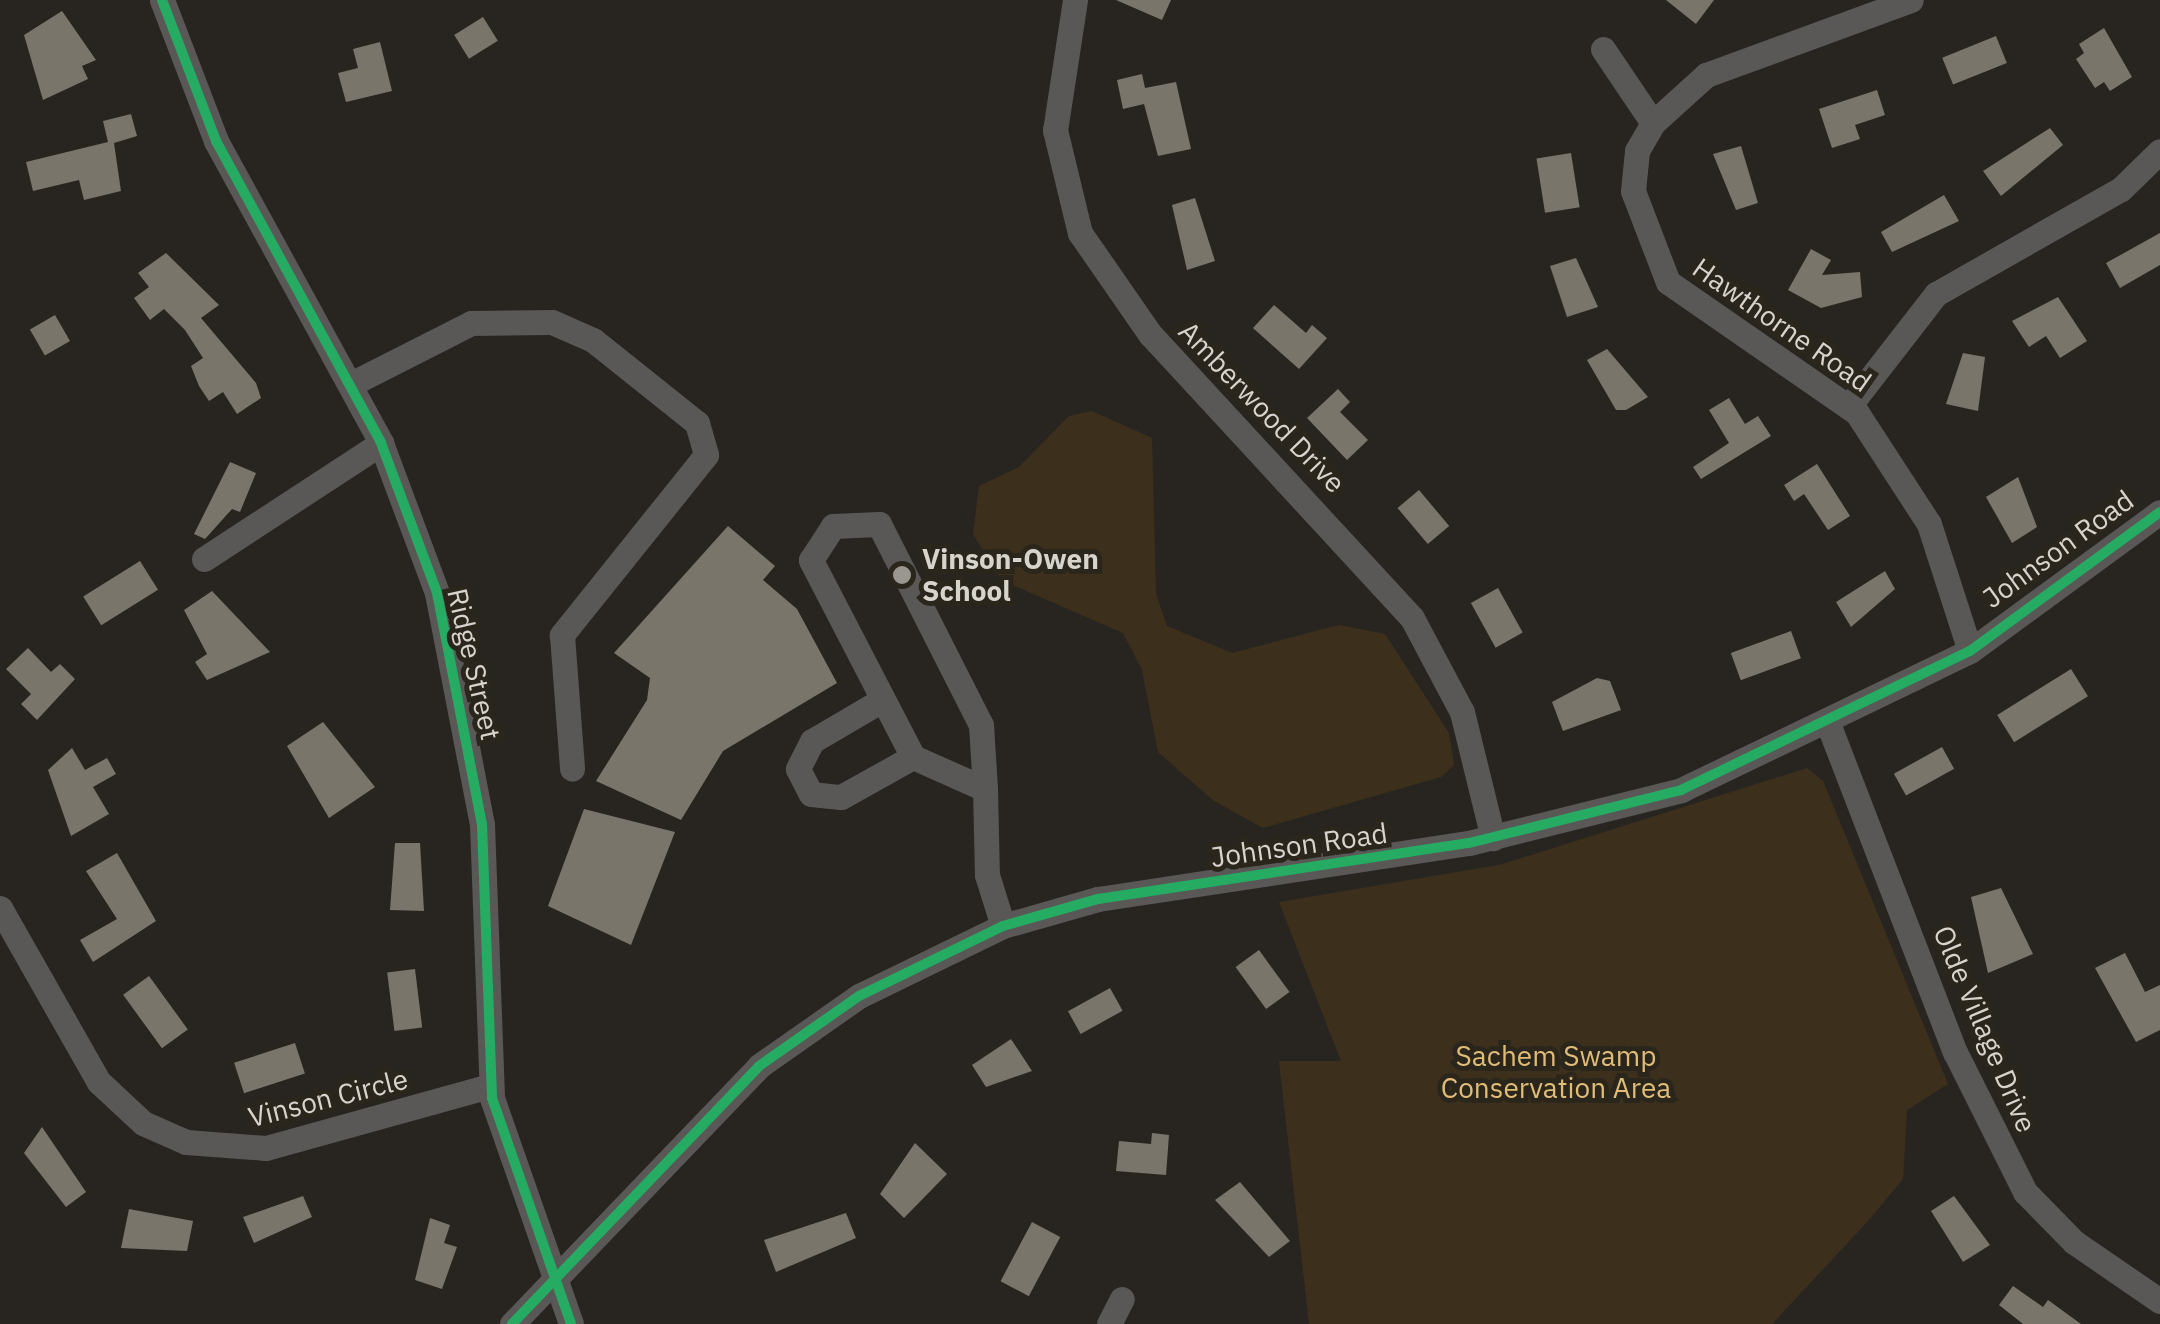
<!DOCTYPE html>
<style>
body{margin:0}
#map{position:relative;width:2160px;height:1324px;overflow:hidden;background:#282520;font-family:"IBM Plex Sans",sans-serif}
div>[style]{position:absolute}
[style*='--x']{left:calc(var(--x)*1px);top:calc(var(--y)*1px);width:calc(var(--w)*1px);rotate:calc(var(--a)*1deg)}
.green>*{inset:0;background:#3c301c}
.building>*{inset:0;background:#7a756a;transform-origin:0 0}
.minor>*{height:25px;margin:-12.5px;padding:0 12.5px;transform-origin:12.5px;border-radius:12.5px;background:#595856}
.cycleway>*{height:10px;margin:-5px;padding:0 5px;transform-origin:5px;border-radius:5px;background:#26ab63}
.dots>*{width:28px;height:28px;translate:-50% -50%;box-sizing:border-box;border:5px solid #2b261c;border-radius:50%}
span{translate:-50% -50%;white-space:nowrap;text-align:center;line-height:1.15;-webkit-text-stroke:10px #2b261c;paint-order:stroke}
.street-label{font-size:28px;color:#d7d4ce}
.poi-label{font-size:28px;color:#d7d4ce;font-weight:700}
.left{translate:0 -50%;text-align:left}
.park-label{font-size:28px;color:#e0bc77}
</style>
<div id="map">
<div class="green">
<i style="clip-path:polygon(1092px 411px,1152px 438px,1156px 594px,1167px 626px,1232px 653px,1339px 625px,1385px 634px,1449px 733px,1454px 765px,1441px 777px,1263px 828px,1214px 801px,1158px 752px,1142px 670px,1123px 633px,1001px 580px,973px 534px,979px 486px,1019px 467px,1069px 416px)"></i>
<i style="clip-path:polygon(1807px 768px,1823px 781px,1948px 1084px,1907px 1110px,1903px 1179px,1868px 1221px,1772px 1324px,1309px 1324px,1279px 1061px,1341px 1061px,1279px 902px,1499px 865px)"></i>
</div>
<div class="building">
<i style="clip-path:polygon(1116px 0,1171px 0,1162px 20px)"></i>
<i style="clip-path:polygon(1666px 0,1714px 0,1696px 24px)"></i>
<i style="clip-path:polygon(62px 11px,96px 60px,82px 66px,88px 79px,43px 100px,24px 35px)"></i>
<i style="left:483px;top:17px;width:28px;height:34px;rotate:58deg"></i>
<i style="clip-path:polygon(2104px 28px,2132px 77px,2110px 91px,2104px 82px,2095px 88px,2076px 59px,2084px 53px,2079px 44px)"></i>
<i style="left:1996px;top:36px;width:29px;height:58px;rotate:68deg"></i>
<i style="clip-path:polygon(380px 42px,392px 91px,346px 102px,338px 73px,358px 68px,353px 49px)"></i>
<i style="clip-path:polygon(1142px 74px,1145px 88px,1176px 82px,1191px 149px,1158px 156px,1144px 104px,1123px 109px,1117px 80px)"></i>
<i style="clip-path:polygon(1877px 90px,1885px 115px,1855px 125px,1860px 139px,1832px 148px,1819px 109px)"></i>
<i style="clip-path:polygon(131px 114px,137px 136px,114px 143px,121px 191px,84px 200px,79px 180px,33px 191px,26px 162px,108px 142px,103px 121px)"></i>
<i style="clip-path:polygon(2050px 128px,2063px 145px,2001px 196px,1983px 171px)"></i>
<i style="clip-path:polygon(1741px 146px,1758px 203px,1736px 210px,1713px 154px)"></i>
<i style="left:1571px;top:153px;width:55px;height:35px;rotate:81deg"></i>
<i style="clip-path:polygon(1944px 195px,1959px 221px,1892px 252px,1881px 232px)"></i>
<i style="clip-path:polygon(1195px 198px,1215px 261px,1187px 270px,1172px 205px)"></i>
<i style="clip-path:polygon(2160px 233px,2160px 265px,2120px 288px,2106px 263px)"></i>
<i style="clip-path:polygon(1811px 249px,1831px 260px,1822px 275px,1860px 272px,1862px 297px,1821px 308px,1788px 290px)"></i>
<i style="clip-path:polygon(166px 253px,219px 305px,201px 318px,256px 383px,261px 398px,237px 414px,223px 392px,209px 401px,199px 386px,191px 366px,203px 358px,185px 330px,164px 309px,150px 320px,134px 298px,149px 287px,138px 273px)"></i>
<i style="clip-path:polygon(1576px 258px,1598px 307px,1567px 317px,1550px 266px)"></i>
<i style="clip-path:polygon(2058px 297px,2087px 341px,2060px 358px,2046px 336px,2029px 347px,2012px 321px)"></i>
<i style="clip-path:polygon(1274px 305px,1306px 333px,1312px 325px,1327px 338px,1299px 369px,1253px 328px)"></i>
<i style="left:55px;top:315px;width:30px;height:29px;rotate:60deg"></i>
<i style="clip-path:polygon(1607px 349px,1648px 397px,1626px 410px,1616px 410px,1587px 360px)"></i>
<i style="clip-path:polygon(1963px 353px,1985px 357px,1978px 411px,1946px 404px)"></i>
<i style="clip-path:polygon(1338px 389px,1350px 402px,1340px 412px,1368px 440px,1347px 460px,1307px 418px)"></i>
<i style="clip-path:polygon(1729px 398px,1745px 424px,1758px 416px,1771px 436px,1701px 479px,1693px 467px,1729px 443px,1709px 410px)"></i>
<i style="clip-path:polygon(230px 462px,256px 473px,240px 512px,232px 509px,205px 539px,194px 534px)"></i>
<i style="clip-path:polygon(1817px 464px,1850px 516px,1828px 530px,1804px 494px,1794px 501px,1784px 485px)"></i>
<i style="clip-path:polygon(2018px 477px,2037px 527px,2012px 543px,1986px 497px)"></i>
<i style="left:1419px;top:490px;width:47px;height:28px;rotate:50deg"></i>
<i style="clip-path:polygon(728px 526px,775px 566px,763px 580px,797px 609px,837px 683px,723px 751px,681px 820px,596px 781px,647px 700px,650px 678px,614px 653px)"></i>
<i style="left:140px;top:561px;width:34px;height:67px;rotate:58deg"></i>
<i style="clip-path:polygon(1885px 571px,1895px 589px,1851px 627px,1836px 602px)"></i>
<i style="left:1498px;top:588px;width:51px;height:31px;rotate:61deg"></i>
<i style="clip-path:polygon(212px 591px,270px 652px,207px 680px,195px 662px,207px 654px,184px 610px)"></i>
<i style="left:1791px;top:631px;width:29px;height:64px;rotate:70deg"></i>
<i style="clip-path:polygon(28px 648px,51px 672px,60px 664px,75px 679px,37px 720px,21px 704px,31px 694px,6px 669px)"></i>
<i style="left:2071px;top:669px;width:32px;height:87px;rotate:58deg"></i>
<i style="clip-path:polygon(1597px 678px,1610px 681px,1621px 710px,1563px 731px,1552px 702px)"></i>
<i style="clip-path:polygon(323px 722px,375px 787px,329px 818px,287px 746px)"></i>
<i style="left:1942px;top:747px;width:25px;height:55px;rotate:61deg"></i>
<i style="clip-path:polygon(72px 748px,85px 770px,107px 758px,116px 774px,93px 787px,109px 814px,71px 836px,48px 770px)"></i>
<i style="clip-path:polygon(584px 809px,675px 832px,631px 945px,548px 906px)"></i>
<i style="clip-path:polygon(395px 843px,420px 843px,424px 911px,390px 910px)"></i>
<i style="clip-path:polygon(117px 853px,156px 921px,93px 962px,80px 940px,117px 919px,86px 871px)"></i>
<i style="clip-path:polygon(2001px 888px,2033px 954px,1988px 973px,1971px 897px)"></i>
<i style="left:1259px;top:950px;width:52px;height:29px;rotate:54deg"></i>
<i style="clip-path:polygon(2125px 953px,2145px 992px,2160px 985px,2160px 1030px,2136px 1042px,2095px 968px)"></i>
<i style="left:415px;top:969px;width:59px;height:28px;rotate:83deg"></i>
<i style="left:149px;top:976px;width:66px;height:32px;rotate:54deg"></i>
<i style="left:1110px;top:988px;width:26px;height:48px;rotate:61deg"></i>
<i style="clip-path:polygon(1011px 1039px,1032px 1071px,986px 1087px,972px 1065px)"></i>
<i style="left:295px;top:1043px;width:32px;height:64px;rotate:72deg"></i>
<i style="clip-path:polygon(42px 1127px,86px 1192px,66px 1207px,24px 1153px)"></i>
<i style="clip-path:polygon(1152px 1133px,1169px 1135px,1166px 1175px,1116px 1171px,1119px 1141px,1151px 1144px)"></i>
<i style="clip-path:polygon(915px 1143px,947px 1174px,904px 1218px,880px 1194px)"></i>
<i style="clip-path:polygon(1240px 1182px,1290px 1241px,1269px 1257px,1215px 1200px)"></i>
<i style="clip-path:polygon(303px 1196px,312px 1217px,254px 1243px,243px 1217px)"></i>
<i style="clip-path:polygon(1954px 1196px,1990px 1245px,1963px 1262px,1931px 1211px)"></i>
<i style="clip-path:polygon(129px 1209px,193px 1221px,187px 1251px,121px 1248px)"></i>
<i style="clip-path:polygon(846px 1213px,856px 1238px,776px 1272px,764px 1240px)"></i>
<i style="clip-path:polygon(430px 1218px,450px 1225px,444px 1243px,457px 1247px,442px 1289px,415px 1280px)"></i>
<i style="left:1032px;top:1222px;width:32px;height:67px;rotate:28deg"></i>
<i style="clip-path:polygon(2013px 1286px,2043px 1307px,2048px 1300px,2081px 1324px,2023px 1324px,1999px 1305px)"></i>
</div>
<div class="minor">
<i style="--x:162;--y:0;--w:151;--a:69"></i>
<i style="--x:216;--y:141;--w:344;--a:61.3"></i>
<i style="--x:381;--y:443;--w:160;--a:69.5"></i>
<i style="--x:437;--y:593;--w:235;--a:79"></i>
<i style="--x:482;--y:824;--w:274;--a:87.9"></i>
<i style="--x:492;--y:1098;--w:239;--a:70.7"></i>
<i style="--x:1075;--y:0;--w:132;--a:98.7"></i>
<i style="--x:1055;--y:130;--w:106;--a:76.4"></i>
<i style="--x:1080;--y:233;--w:123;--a:55.3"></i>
<i style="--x:1150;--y:334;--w:386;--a:47.3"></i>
<i style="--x:1412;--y:618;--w:106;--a:62"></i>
<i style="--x:1462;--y:712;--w:130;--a:76.2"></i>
<i style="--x:1603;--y:49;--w:89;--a:56"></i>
<i style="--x:1653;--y:123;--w:32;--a:120"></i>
<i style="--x:1637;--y:151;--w:40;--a:95.7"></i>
<i style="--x:1633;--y:191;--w:97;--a:69"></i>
<i style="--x:1668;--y:282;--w:230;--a:34.7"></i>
<i style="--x:1857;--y:413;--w:132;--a:57"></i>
<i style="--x:1929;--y:524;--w:133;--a:72.1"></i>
<i style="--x:1653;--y:123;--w:72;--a:-42.2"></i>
<i style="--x:1706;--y:75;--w:218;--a:-20.1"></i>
<i style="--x:351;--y:384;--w:135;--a:-26.9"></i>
<i style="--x:471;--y:323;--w:81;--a:-0.7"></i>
<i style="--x:552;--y:322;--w:45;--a:23.7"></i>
<i style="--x:593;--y:340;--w:133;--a:38.6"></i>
<i style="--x:697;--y:423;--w:33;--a:74"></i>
<i style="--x:706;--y:455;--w:231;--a:128.7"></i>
<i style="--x:562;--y:635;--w:134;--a:85.7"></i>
<i style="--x:1849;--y:406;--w:142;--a:-52.2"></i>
<i style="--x:1936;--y:294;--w:213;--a:-29.6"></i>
<i style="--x:2121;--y:189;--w:54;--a:-44.3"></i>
<i style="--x:204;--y:559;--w:212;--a:-33.2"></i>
<i style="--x:882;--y:700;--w:81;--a:149.6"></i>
<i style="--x:812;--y:741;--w:31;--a:117"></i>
<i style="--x:798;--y:769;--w:28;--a:63"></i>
<i style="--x:811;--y:794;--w:30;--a:6"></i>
<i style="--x:841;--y:797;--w:82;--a:-29.1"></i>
<i style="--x:1829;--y:726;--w:350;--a:68.9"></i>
<i style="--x:1955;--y:1052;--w:157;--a:63.4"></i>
<i style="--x:2025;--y:1192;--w:70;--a:45.6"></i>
<i style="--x:2074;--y:1242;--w:104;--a:34.5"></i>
<i style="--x:985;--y:789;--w:79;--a:-156"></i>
<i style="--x:913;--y:757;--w:222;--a:-117.4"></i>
<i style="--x:811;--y:560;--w:40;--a:-57.1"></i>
<i style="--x:833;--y:526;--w:46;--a:-2.5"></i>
<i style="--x:879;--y:524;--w:225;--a:63.1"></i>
<i style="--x:981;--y:725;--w:64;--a:86.4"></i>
<i style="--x:985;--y:789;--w:86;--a:88.7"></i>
<i style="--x:987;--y:875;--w:53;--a:72.6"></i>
<i style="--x:0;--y:908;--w:200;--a:60.4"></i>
<i style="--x:99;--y:1082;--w:60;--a:43"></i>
<i style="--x:143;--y:1123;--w:47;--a:23.8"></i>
<i style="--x:186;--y:1142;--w:80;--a:4.3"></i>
<i style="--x:266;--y:1148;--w:232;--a:-15.5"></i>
<i style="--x:512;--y:1324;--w:357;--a:-46.2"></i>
<i style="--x:759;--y:1066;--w:122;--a:-35"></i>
<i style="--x:859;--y:996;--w:160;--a:-25.9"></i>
<i style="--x:1003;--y:926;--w:99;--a:-15.9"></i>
<i style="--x:1098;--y:899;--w:375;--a:-8.6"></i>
<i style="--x:1469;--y:843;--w:219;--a:-14"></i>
<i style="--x:1681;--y:790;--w:321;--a:-25.7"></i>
<i style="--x:1970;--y:651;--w:235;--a:-36.2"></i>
<i style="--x:1109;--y:1324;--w:28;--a:-63"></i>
</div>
<div class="cycleway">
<i style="--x:162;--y:0;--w:151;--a:69"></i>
<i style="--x:216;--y:141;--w:344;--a:61.3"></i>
<i style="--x:381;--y:443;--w:160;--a:69.5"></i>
<i style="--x:437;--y:593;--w:235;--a:79"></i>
<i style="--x:482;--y:824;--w:274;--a:87.9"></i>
<i style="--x:492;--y:1098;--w:239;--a:70.7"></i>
<i style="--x:512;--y:1324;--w:357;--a:-46.2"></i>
<i style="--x:759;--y:1066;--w:122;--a:-35"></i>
<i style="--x:859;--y:996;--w:160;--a:-25.9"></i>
<i style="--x:1003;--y:926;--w:99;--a:-15.9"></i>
<i style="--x:1098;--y:899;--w:375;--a:-8.6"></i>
<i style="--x:1469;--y:843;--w:219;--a:-14"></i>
<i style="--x:1681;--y:790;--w:321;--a:-25.7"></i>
<i style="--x:1970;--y:651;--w:235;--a:-36.2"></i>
</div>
<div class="dots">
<i style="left:902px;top:575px;background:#9a9791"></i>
</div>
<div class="street-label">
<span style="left:1782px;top:325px;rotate:35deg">Hawthorne Road</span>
<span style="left:1262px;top:407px;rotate:46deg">Amberwood Drive</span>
<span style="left:2058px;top:549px;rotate:-36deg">Johnson Road</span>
<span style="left:474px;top:664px;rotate:77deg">Ridge Street</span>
<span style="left:1299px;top:845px;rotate:-8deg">Johnson Road</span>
<span style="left:1985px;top:1029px;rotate:67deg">Olde Village Drive</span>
<span style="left:328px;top:1098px;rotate:-14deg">Vinson Circle</span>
</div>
<div class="poi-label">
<span class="left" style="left:922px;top:575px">Vinson-Owen<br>School</span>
</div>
<div class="park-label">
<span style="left:1556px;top:1072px">Sachem Swamp<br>Conservation Area</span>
</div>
</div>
